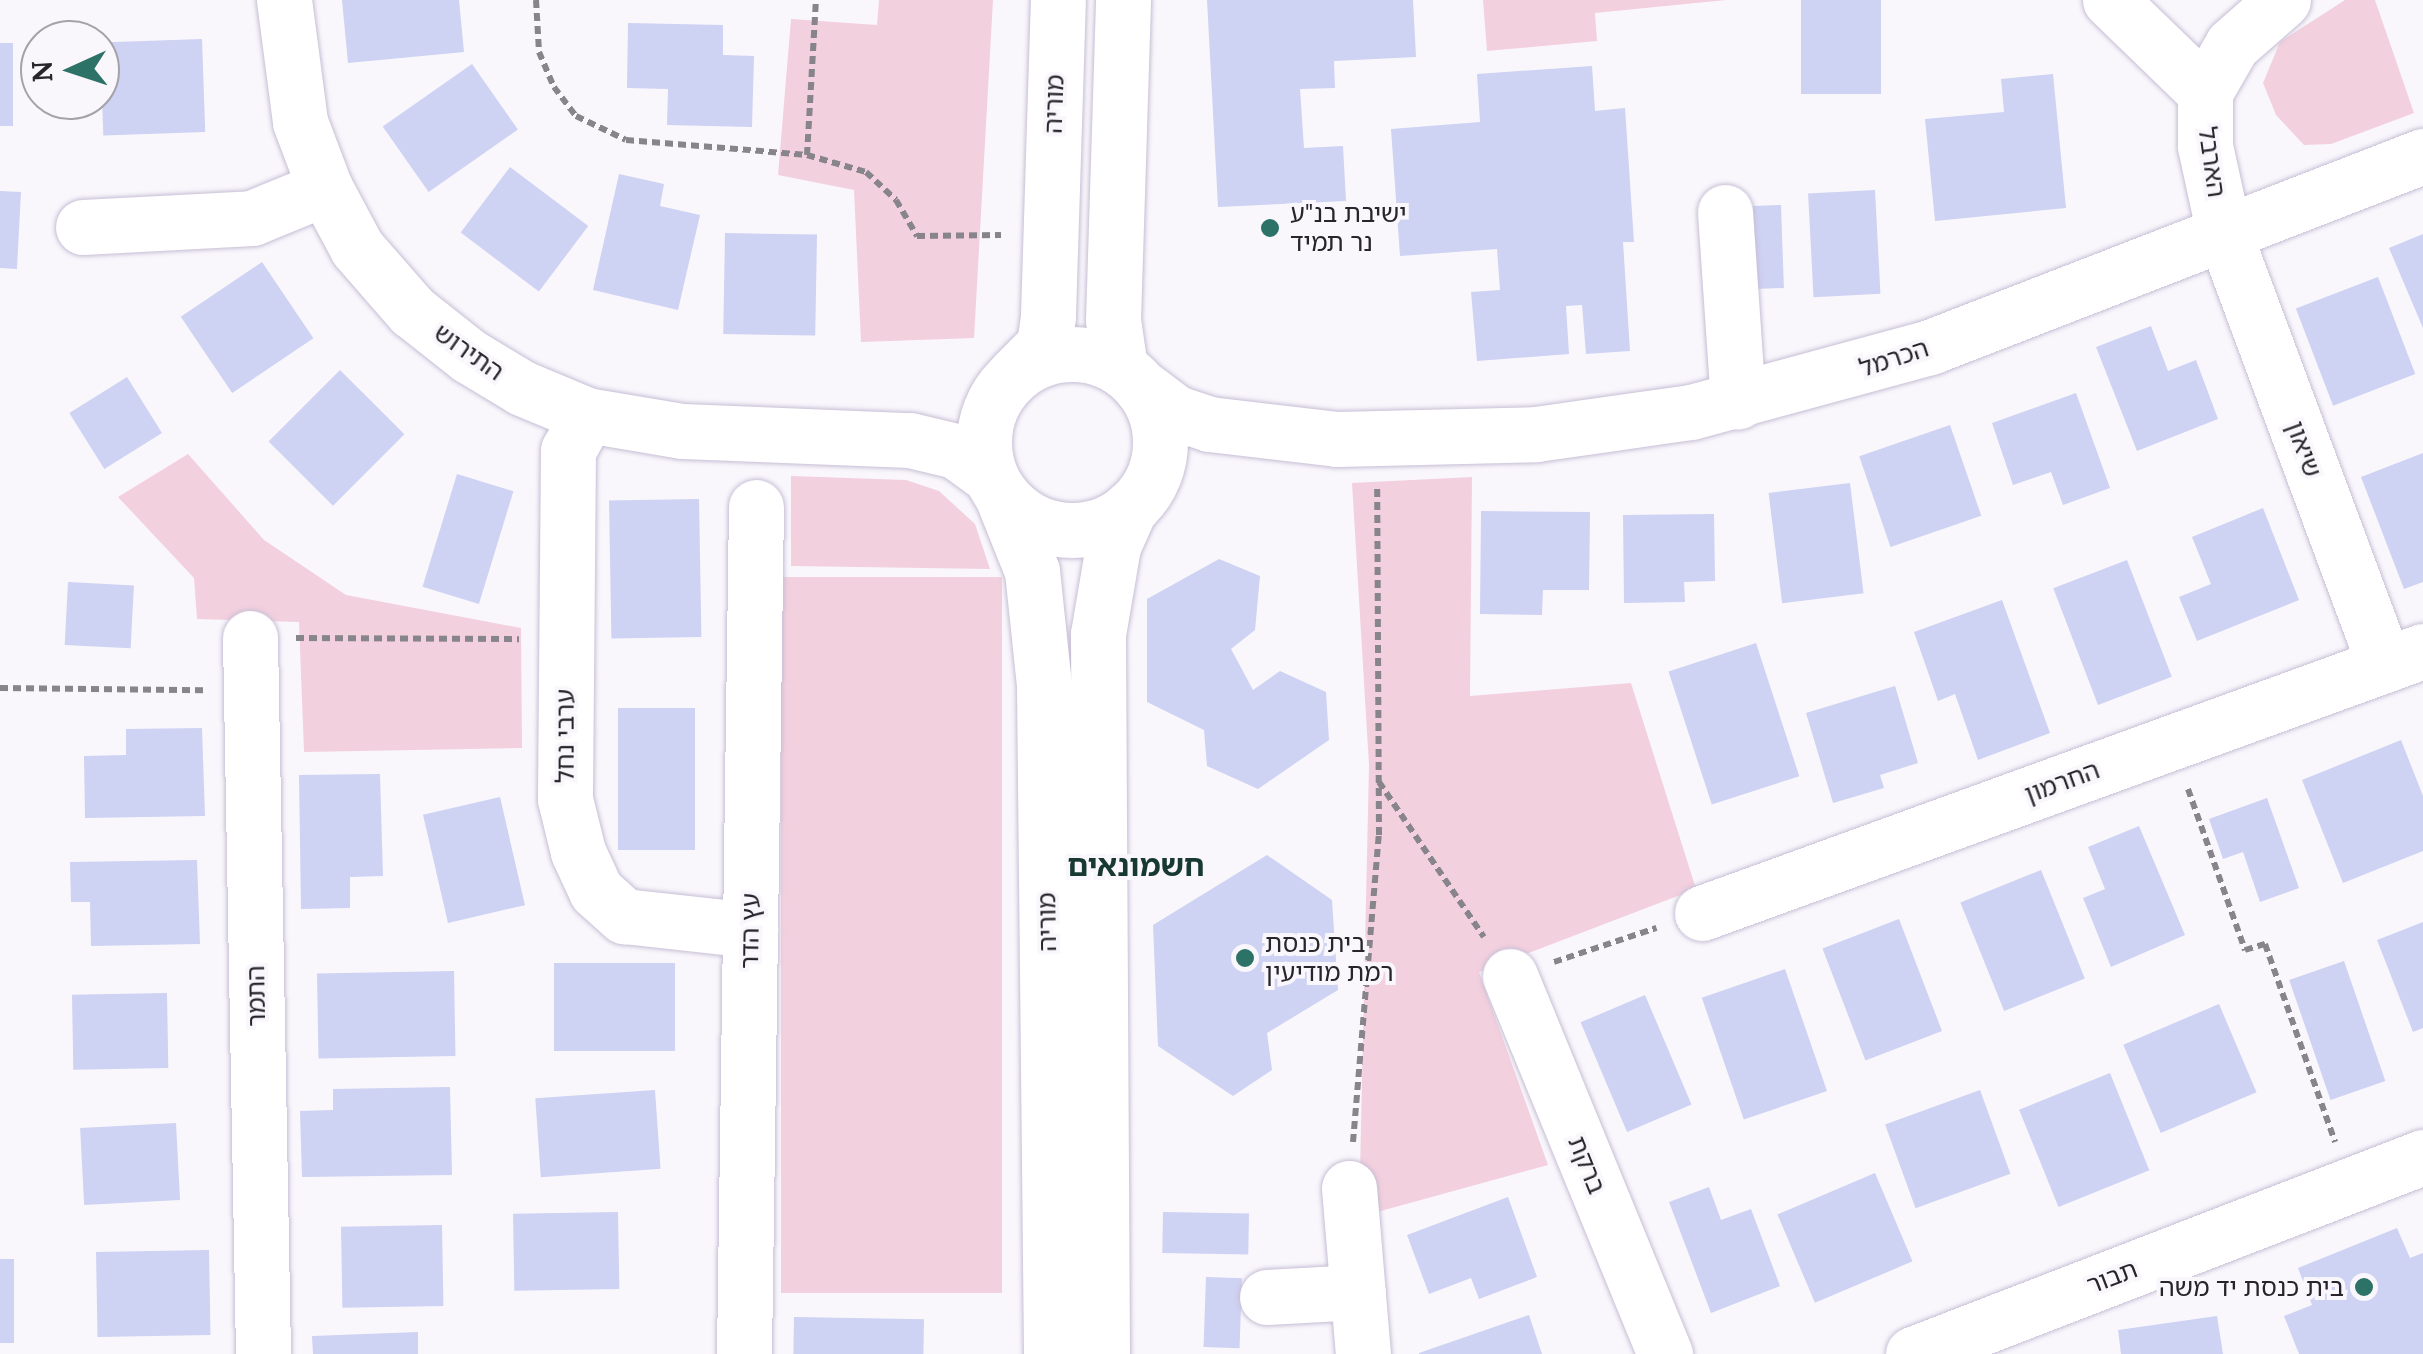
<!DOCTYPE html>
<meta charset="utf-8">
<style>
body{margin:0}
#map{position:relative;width:2423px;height:1354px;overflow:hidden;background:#f9f7fc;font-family:Lora,"Noto Sans Hebrew",serif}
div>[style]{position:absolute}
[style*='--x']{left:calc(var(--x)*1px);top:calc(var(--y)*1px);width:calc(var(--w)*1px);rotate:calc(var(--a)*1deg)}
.green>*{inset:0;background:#f3d0de;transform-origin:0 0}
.building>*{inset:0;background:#ced2f3;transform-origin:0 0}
.path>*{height:6px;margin-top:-3px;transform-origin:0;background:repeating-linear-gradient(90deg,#87848b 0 8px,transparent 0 13px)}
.roads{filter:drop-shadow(0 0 2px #c7bed5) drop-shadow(0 0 2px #c7bed5)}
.minor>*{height:55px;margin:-27.5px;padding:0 27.5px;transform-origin:27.5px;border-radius:27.5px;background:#fff}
.minor>.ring{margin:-27.5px;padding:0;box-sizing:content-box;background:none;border:55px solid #fff;border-radius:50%}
.dots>*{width:28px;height:28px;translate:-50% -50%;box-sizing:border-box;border:5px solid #f9f7fc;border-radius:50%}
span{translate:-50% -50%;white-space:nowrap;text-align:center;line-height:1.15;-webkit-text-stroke:8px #f9f7fc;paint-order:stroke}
.street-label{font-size:25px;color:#27242c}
.poi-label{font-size:25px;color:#27242c}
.left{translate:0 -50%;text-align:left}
.right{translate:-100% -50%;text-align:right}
.quarter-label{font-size:30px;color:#183832;font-weight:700}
.north{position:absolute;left:20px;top:20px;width:100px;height:100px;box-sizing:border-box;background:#f9f7fc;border:2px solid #a5a3a9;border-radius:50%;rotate:267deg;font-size:28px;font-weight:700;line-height:40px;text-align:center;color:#27242c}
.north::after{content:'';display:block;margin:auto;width:35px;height:45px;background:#2d7266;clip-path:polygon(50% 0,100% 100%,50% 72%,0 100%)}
</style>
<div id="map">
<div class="green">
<i style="clip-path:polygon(879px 0,993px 0,974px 338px,861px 342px,854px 190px,778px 175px,791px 19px,877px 25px)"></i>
<i style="clip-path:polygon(1483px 0,1726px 0,1595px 13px,1597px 41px,1487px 51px)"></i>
<i style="clip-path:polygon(2345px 0,2375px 0,2414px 113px,2331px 144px,2304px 145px,2276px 115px,2263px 83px,2280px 42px)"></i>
<i style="clip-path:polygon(188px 454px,264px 540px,346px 595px,521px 628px,522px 748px,304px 752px,299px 622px,197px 619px,194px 578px,118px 497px)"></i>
<i style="clip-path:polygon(791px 476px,906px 480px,939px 491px,975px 524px,990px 569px,791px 566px)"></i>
<i style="clip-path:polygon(1472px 477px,1470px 696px,1631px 683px,1696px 889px,1479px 972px,1548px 1165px,1359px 1217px,1369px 765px,1352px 483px)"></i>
<i style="left:781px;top:577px;width:221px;height:716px"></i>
</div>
<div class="building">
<i style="clip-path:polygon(342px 0,459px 0,464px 52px,348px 63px)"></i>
<i style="clip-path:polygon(1207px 0,1413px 0,1416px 57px,1334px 61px,1335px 88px,1300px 89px,1304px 148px,1343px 146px,1346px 201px,1218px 207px)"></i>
<i style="left:1801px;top:0;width:80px;height:94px"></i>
<i style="clip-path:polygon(628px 23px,723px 25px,723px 55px,754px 56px,752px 127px,667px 125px,668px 89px,627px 88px)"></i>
<i style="left:202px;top:39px;width:93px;height:102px;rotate:88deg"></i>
<i style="left:0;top:43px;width:13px;height:83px"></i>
<i style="left:472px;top:64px;width:80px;height:109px;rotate:55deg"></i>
<i style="clip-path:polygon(1592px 66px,1595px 111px,1625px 108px,1634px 242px,1623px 242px,1630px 351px,1586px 354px,1582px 305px,1566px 306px,1569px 354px,1477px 361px,1471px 292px,1500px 290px,1497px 249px,1400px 256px,1391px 129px,1480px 122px,1477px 74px)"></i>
<i style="clip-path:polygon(2053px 74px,2066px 208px,1935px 221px,1925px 119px,2004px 112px,2001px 79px)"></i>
<i style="left:510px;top:167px;width:98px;height:82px;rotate:37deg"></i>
<i style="clip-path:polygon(619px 174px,664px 184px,660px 206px,700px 215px,678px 310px,593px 290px)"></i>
<i style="left:1875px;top:190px;width:104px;height:67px;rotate:87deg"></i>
<i style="left:0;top:191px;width:21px;height:77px;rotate:3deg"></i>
<i style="left:1781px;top:205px;width:83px;height:35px;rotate:88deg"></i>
<i style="left:725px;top:233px;width:92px;height:101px;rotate:1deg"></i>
<i style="clip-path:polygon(2423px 234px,2423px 328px,2389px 248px)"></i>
<i style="left:262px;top:262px;width:92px;height:98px;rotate:56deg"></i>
<i style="left:2378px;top:277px;width:104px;height:88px;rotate:69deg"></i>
<i style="clip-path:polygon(2151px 326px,2168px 371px,2196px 360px,2218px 419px,2137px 451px,2096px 347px)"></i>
<i style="left:340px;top:370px;width:91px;height:101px;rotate:45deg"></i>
<i style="left:127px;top:377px;width:66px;height:68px;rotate:58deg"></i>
<i style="clip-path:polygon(2076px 393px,2110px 488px,2063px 505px,2051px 472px,2013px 485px,1992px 423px)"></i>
<i style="left:1950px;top:425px;width:96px;height:96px;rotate:71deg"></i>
<i style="clip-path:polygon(2423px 453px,2423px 582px,2404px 589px,2361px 477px)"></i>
<i style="left:457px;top:474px;width:59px;height:118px;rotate:17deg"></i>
<i style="left:1850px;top:483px;width:111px;height:82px;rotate:83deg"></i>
<i style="left:699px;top:499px;width:138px;height:90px;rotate:89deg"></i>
<i style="clip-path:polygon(2263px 508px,2299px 600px,2197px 641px,2179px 597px,2211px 584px,2192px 537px)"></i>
<i style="clip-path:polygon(1481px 511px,1590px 512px,1589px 590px,1543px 590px,1542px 615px,1480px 614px)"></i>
<i style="clip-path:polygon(1714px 514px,1715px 581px,1684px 582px,1685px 602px,1624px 603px,1623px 515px)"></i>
<i style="clip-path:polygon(1219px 559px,1260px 576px,1255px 630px,1231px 649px,1253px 690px,1280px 671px,1326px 692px,1329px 740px,1258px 789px,1207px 766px,1204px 730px,1147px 702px,1147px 599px)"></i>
<i style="left:2127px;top:560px;width:125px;height:79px;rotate:69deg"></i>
<i style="left:68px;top:582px;width:66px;height:63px;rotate:3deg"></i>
<i style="clip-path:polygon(2002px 600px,2050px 733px,1978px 760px,1955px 694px,1938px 701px,1914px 632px)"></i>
<i style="left:1756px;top:643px;width:140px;height:92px;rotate:72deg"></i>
<i style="clip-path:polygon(1895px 686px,1918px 763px,1880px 775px,1884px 788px,1833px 803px,1806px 713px)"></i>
<i style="left:618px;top:708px;width:77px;height:142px"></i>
<i style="clip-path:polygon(202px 728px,205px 816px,85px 818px,84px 756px,126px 755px,126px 729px)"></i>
<i style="clip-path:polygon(2401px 740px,2423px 796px,2423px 851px,2343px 883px,2302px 780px)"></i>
<i style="clip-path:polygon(380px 774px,383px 876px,350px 877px,350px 908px,301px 909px,299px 775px)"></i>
<i style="left:500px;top:797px;width:111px;height:79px;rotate:77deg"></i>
<i style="clip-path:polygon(2267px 798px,2299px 888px,2260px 902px,2243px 852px,2223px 859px,2209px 819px)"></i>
<i style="clip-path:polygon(2139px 826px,2185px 935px,2111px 967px,2083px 898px,2105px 889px,2088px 847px)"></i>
<i style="clip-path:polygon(1267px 855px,1332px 900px,1338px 990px,1267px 1033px,1272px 1070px,1233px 1096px,1158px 1046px,1153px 925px)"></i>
<i style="clip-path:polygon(197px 860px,200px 944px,91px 946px,90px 902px,71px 902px,70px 862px)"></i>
<i style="left:2041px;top:870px;width:117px;height:87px;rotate:68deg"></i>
<i style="left:1899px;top:919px;width:120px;height:82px;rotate:69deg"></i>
<i style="clip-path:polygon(2423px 922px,2423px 1028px,2413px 1032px,2377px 940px)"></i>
<i style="left:2344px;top:961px;width:127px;height:58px;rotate:71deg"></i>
<i style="left:554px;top:963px;width:121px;height:88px"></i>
<i style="left:1785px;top:969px;width:129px;height:88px;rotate:71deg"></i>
<i style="left:454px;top:971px;width:85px;height:137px;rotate:89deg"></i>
<i style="left:167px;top:993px;width:75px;height:95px;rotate:89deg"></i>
<i style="left:1645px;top:995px;width:119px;height:70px;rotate:67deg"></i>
<i style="left:2219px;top:1004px;width:96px;height:104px;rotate:67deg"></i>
<i style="left:2110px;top:1073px;width:105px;height:98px;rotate:68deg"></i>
<i style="clip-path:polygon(450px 1087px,452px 1175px,302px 1177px,300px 1111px,333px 1110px,333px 1089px)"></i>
<i style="left:655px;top:1090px;width:79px;height:120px;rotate:86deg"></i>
<i style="left:1980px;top:1090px;width:89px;height:101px;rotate:70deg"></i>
<i style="left:176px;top:1123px;width:77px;height:96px;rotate:87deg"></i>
<i style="left:1875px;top:1173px;width:96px;height:106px;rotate:67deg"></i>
<i style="clip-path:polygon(1709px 1187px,1721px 1220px,1751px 1209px,1780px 1286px,1711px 1313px,1669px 1202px)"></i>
<i style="clip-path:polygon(1508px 1197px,1537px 1277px,1479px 1299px,1471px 1278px,1429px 1294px,1407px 1235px)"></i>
<i style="left:618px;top:1212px;width:77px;height:105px;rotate:89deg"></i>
<i style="left:1163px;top:1212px;width:86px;height:41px;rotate:1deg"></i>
<i style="left:442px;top:1225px;width:81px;height:101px;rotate:89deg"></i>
<i style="clip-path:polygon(2397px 1228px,2410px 1258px,2423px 1253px,2423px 1354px,2299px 1354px,2284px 1316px,2312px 1305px,2298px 1268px)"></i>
<i style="left:209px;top:1250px;width:85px;height:113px;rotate:89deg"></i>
<i style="left:0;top:1259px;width:14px;height:84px"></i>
<i style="left:1206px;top:1277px;width:36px;height:70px;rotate:2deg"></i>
<i style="clip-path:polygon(1529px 1315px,1542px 1354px,1419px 1354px,1419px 1353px)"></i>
<i style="clip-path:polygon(2217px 1316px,2223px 1354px,2121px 1354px,2118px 1330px)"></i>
<i style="left:794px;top:1317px;width:130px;height:37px;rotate:1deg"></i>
<i style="clip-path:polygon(418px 1332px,418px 1354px,313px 1354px,312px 1336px)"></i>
</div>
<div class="path">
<i style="--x:536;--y:0;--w:52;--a:86.7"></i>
<i style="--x:539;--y:52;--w:38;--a:67"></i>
<i style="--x:554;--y:87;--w:36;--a:53"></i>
<i style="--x:576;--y:116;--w:55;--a:25.6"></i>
<i style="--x:626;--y:140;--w:182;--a:4.7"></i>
<i style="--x:807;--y:155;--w:155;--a:-86.7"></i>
<i style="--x:807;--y:155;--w:61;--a:16.1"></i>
<i style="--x:866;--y:172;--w:41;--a:43"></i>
<i style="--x:896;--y:200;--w:42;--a:59.7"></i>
<i style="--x:917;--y:236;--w:84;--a:-0.7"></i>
<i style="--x:296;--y:638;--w:223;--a:0.3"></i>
<i style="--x:0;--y:688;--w:204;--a:0.6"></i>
<i style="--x:1379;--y:782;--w:187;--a:55.9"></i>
<i style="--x:2188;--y:789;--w:171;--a:70.5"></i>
<i style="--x:2245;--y:950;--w:21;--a:-17"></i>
<i style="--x:2265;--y:944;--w:210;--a:70.5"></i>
<i style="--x:1554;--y:962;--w:108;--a:-18.4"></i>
<i style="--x:1353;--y:1142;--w:308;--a:-85.2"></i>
<i style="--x:1379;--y:835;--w:349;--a:-90.3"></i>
</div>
<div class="roads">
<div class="minor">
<i style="--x:284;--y:0;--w:123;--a:82.5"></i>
<i style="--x:300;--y:122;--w:71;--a:69.3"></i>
<i style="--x:325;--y:188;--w:68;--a:61.9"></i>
<i style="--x:357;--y:248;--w:84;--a:48.9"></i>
<i style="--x:412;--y:311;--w:73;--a:38.3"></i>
<i style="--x:469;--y:356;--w:62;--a:31.1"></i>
<i style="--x:522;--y:388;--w:70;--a:22.6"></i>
<i style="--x:587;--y:415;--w:97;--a:9.5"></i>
<i style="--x:683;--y:431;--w:227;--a:2.3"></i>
<i style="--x:910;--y:440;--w:47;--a:13.4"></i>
<i style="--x:956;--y:451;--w:42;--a:36.3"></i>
<i style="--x:2110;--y:0;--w:132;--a:44.1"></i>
<i style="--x:2283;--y:0;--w:68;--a:138.6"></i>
<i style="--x:2232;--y:45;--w:54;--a:119.9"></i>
<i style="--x:2205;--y:92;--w:54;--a:90"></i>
<i style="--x:2205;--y:146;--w:89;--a:77.7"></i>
<i style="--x:2224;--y:233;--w:461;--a:69.6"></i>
<i style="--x:1725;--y:212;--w:190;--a:86.1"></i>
<i style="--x:83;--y:227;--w:169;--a:-3"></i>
<i style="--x:252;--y:218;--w:79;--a:-22.3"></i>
<i class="ring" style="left:984px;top:354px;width:121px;height:121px"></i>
<i style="--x:1120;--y:368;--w:49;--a:-98.3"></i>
<i style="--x:1113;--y:320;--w:320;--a:-88.2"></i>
<i style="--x:1014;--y:375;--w:42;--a:-45"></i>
<i style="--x:1044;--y:345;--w:30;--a:-82"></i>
<i style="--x:1048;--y:315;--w:315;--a:-88.2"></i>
<i style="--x:1140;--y:386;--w:45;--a:36.9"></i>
<i style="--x:1176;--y:413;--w:35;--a:18"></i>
<i style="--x:1209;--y:424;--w:129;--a:6.7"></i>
<i style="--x:1337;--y:439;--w:199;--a:-1.4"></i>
<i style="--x:1536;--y:434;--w:157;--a:-8.1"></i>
<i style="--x:1691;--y:412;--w:248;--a:-15.2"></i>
<i style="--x:1930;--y:347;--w:529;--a:-21.18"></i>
<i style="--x:587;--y:415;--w:40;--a:118"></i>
<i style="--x:568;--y:450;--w:349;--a:90.5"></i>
<i style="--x:565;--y:799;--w:55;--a:76.2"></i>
<i style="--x:578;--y:852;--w:43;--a:65.2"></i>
<i style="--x:596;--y:891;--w:38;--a:42"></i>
<i style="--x:624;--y:916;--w:127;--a:6.3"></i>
<i style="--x:1002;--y:496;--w:81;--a:68.2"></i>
<i style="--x:1032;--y:571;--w:116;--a:84"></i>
<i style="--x:1044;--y:686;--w:668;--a:89.4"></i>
<i style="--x:250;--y:638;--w:716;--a:88.96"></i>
<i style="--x:1702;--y:913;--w:767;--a:-19.97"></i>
<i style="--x:1510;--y:976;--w:409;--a:67.7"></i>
<i style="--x:1349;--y:1188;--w:167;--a:85.2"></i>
<i style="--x:1267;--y:1297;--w:91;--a:-3.1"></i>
<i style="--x:744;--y:1354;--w:847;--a:-89.19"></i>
<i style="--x:1102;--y:1354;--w:720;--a:-90.32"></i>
<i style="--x:1098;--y:634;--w:89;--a:-80.3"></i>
<i style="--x:1113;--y:546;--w:42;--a:-65.9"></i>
<i style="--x:1913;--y:1354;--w:547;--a:-21.12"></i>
</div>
</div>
<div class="dots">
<i style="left:1270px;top:228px;background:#2d7266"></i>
<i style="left:1245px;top:958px;background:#2d7266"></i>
<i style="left:2364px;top:1287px;background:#2d7266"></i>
</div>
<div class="street-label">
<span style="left:1054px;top:104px;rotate:-88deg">מוריה</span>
<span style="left:2212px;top:162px;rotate:82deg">הארבל</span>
<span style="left:469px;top:352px;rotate:35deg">התירוש</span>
<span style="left:1894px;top:358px;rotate:-18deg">הכרמל</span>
<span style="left:2304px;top:449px;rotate:70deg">שיאון</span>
<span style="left:565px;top:736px;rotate:-90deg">ערבי נחל</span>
<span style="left:2062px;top:782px;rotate:-20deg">החרמון</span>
<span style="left:1047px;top:922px;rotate:-91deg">מוריה</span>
<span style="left:750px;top:931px;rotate:-89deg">עץ הדר</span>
<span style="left:256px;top:996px;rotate:-91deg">התמר</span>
<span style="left:1587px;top:1165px;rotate:68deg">ברקת</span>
<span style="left:2112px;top:1277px;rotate:-21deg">תבור</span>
</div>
<div class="poi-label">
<span class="left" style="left:1290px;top:228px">ישיבת בנ"ע<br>נר תמיד</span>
<span class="left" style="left:1265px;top:958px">בית כנסת<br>רמת מודיעין</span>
<span class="right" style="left:2344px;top:1287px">בית כנסת יד משה</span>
</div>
<div class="quarter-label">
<span style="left:1136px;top:865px">חשמונאים</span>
</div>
<div class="north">N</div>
</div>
